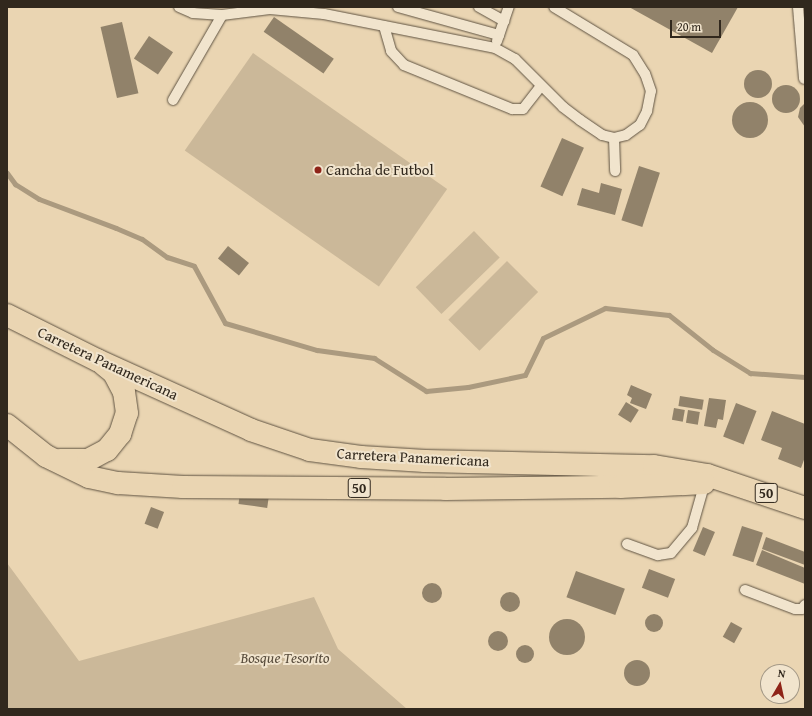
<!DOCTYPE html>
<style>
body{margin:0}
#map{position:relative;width:812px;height:716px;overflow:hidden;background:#ead5b2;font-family:"Gentium Book Plus",serif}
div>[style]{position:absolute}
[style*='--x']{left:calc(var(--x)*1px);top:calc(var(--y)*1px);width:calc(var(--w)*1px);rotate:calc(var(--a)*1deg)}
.green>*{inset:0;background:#cbb899;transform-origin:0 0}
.stream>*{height:5px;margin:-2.5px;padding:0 2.5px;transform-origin:2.5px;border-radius:2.5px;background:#ab9a7f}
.building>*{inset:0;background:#91826a;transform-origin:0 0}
.round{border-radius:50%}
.roads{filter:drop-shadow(0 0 1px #5f5342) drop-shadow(0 0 1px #5f5342)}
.lane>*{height:10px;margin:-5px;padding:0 5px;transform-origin:5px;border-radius:5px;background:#f1e4cd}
.highway>*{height:22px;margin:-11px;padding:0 11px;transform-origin:11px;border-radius:11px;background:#ead5b2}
.dots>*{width:11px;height:11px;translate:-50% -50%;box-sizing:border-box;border:2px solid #f1e4cd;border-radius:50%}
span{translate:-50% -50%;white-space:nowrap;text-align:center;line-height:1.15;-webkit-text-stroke:4px #f1e4cd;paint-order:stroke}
.shield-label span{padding:1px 3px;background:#f1e4cd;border:1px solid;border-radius:3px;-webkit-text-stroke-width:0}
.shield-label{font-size:14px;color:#31281d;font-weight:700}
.poi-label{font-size:15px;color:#31281d}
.left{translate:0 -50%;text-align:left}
.street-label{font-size:15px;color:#31281d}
.park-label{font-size:15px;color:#584c3c;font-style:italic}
.frame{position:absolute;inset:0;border:8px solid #31281d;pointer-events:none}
.north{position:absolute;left:760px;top:664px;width:40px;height:40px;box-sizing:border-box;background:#f1e4cd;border:1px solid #a49987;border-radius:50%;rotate:9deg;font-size:11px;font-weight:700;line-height:16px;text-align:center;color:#31281d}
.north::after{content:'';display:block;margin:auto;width:14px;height:18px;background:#8f2418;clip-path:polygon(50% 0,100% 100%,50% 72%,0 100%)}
.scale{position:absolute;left:670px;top:20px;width:51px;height:18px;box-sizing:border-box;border:2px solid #31281d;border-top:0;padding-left:5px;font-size:12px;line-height:14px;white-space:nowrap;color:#31281d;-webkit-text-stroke:3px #f1e4cd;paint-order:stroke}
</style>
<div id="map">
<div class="green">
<i style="left:253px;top:53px;width:237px;height:119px;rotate:35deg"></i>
<i style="left:474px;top:231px;width:37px;height:81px;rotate:46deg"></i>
<i style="left:507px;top:261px;width:44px;height:83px;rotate:45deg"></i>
<i style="clip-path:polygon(7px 563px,79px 661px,314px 597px,338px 649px,407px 709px,7px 709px)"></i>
</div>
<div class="stream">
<i style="--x:7;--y:173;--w:14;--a:54"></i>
<i style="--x:15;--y:184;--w:28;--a:32"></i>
<i style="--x:39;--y:199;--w:82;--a:20.6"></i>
<i style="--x:116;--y:228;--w:28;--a:23"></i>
<i style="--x:142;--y:239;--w:31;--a:36"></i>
<i style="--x:167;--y:257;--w:28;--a:18"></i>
<i style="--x:194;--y:266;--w:65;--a:61.5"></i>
<i style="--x:225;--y:323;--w:96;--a:16.4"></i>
<i style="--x:317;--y:350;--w:58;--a:8"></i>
<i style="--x:374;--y:358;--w:62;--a:32.4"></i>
<i style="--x:426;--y:391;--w:42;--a:-5.4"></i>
<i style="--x:468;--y:387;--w:58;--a:-11.9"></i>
<i style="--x:525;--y:375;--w:41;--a:-64.1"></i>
<i style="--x:543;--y:338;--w:69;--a:-25.8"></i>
<i style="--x:605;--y:308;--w:64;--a:6.2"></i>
<i style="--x:669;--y:315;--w:56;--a:38.5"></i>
<i style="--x:713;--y:350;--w:44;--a:31.9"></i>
<i style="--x:750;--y:373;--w:55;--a:4.2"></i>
</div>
<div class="building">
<i style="clip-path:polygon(629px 7px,738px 7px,712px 53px)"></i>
<i style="left:274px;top:17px;width:73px;height:18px;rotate:35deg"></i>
<i style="left:122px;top:22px;width:73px;height:22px;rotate:77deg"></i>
<i style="left:149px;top:36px;width:29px;height:27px;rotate:34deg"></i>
<i class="round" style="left:744px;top:70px;width:28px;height:28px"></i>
<i class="round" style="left:772px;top:85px;width:28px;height:28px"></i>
<i class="round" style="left:732px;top:102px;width:36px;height:36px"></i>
<i style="clip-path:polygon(805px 103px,805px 127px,798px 117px,800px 108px)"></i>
<i style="left:562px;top:138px;width:24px;height:53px;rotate:24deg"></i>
<i style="left:639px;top:166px;width:22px;height:57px;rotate:18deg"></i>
<i style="clip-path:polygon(601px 183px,622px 189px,615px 215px,577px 205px,582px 188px,599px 193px)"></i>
<i style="left:228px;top:246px;width:27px;height:16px;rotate:39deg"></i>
<i style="clip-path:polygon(631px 385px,652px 394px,646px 409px,630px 403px,632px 398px,627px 395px)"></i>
<i style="left:680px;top:396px;width:24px;height:10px;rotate:9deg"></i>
<i style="clip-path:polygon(709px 398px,726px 400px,723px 420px,718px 419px,716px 428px,704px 426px)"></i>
<i style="left:626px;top:402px;width:15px;height:15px;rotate:32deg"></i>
<i style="left:736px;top:403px;width:22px;height:36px;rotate:21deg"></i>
<i style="left:674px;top:408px;width:11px;height:12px;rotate:10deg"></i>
<i style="left:688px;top:410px;width:12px;height:13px;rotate:9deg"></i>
<i style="clip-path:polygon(772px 411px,805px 424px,805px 457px,801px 468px,778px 459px,782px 448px,761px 440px)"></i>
<i style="left:240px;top:493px;width:29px;height:11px;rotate:8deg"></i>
<i style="left:151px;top:507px;width:14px;height:18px;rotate:21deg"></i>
<i style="left:742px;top:526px;width:22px;height:31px;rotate:18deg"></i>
<i style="left:703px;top:527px;width:13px;height:26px;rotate:23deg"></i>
<i style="clip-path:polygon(766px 537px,805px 552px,805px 565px,762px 549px)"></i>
<i style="clip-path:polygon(762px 550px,805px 568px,805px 584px,756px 565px)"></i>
<i style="left:649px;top:569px;width:28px;height:20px;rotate:21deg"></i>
<i style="left:576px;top:571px;width:52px;height:28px;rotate:20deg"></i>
<i class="round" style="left:422px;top:583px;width:20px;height:20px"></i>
<i class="round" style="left:500px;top:592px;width:20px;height:20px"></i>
<i class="round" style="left:645px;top:614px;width:18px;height:18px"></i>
<i class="round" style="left:549px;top:619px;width:36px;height:36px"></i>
<i style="left:731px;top:622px;width:13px;height:17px;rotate:29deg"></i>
<i class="round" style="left:488px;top:631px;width:20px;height:20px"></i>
<i class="round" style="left:516px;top:645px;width:18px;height:18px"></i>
<i class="round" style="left:624px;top:660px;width:26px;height:26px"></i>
</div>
<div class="roads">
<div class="lane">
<i style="--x:179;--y:7;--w:15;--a:23"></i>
<i style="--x:193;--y:13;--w:29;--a:4"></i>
<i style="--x:222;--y:15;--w:48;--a:-7.1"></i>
<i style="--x:270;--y:9;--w:54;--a:5.3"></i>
<i style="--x:324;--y:14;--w:174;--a:11.2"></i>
<i style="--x:495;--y:48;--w:23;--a:29"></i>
<i style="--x:515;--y:59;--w:68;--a:45"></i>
<i style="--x:563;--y:107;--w:21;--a:37"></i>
<i style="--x:580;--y:120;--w:27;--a:34"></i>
<i style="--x:602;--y:135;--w:12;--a:14"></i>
<i style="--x:614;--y:138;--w:12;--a:-14"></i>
<i style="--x:626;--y:135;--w:17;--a:-36"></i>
<i style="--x:640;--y:125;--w:16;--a:-63"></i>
<i style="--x:647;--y:111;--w:20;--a:-79"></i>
<i style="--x:651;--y:91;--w:18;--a:-109"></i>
<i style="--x:645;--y:74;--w:22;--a:-122"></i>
<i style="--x:633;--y:55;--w:92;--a:-148.7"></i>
<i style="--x:398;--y:7;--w:105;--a:15.5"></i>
<i style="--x:479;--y:7;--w:29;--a:29"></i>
<i style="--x:798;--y:7;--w:72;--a:85.2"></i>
<i style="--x:384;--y:26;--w:26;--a:74"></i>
<i style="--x:391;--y:51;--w:19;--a:47"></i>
<i style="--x:404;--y:65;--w:117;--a:22.2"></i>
<i style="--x:512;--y:109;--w:11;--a:0"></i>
<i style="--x:523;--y:109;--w:29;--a:-52"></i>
<i style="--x:497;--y:41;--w:36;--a:-71"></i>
<i style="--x:173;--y:100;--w:98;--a:-60"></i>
<i style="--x:614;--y:138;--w:33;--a:88"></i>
<i style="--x:627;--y:544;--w:33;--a:20"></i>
<i style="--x:658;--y:555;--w:13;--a:-9"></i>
<i style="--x:671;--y:553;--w:33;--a:-50"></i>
<i style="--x:692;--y:528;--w:48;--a:-74.2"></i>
<i style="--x:745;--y:590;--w:53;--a:20.8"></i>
<i style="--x:795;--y:609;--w:7;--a:0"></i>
<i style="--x:802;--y:609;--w:5;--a:-53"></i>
</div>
<div class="highway">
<i style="--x:7;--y:315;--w:101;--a:26.6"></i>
<i style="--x:97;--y:360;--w:169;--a:24.4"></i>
<i style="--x:251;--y:430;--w:62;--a:18.7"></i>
<i style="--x:310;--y:450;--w:51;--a:7.8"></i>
<i style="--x:361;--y:457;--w:64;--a:3.6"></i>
<i style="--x:425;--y:461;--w:229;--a:1.3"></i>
<i style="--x:654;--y:466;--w:54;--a:9.6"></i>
<i style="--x:707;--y:475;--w:103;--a:18.6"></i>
<i style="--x:7;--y:425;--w:50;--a:38.5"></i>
<i style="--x:46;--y:456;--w:48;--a:26"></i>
<i style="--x:89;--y:477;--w:30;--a:12"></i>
<i style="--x:118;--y:483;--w:65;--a:3.5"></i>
<i style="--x:183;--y:487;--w:262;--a:0.4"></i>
<i style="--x:445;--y:489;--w:175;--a:-0.7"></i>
<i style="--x:620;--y:487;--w:84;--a:-2.7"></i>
<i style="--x:60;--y:460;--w:28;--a:0"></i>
<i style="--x:88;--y:460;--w:21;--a:-28"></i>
<i style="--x:107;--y:450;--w:21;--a:-51"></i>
<i style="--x:120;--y:434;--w:22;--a:-72"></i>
<i style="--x:127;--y:413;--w:21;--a:-98"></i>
<i style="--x:124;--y:392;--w:21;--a:-118"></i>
<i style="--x:114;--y:373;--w:13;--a:-141"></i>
</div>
</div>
<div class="dots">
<i style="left:318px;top:170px;background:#8f2418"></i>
</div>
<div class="shield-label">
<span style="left:359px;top:488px">50</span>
<span style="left:766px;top:493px">50</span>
</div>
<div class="poi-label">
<span class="left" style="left:326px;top:170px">Cancha de Futbol</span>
</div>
<div class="street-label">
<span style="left:108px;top:363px;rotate:25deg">Carretera Panamericana</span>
<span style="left:413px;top:457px;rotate:3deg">Carretera Panamericana</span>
</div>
<div class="park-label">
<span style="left:285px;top:658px">Bosque Tesorito</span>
</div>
<div class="frame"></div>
<div class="north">N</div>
<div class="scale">20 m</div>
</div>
